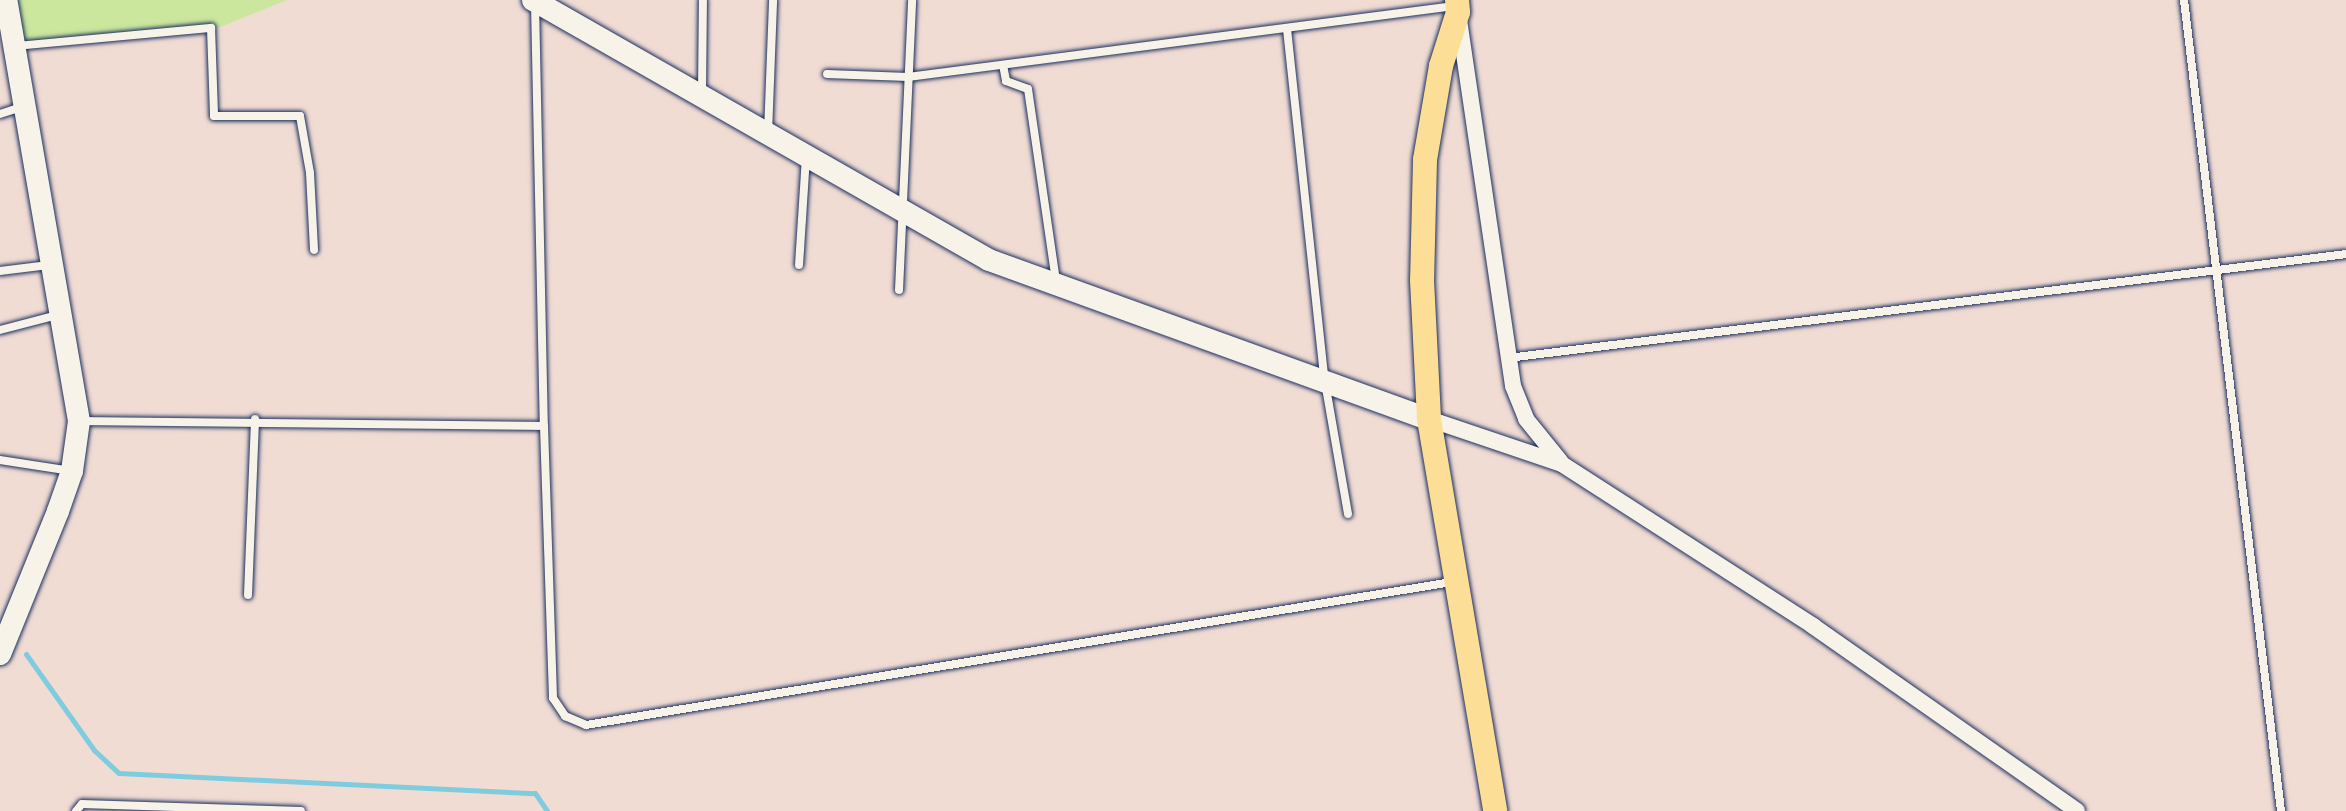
<!DOCTYPE html>
<style>
body{margin:0}
#map{position:relative;width:2346px;height:811px;overflow:hidden;background:#f1dcd4;font-family:Mali,sans-serif}
div>[style]{position:absolute}
[style*='--x']{left:calc(var(--x)*1px);top:calc(var(--y)*1px);width:calc(var(--w)*1px);rotate:calc(var(--a)*1deg)}
.green>*{inset:0;background:#cbe79e}
.stream>*{height:5px;margin:-2.5px;padding:0 2.5px;transform-origin:2.5px;border-radius:2.5px;background:#7fccdf}
.roads{filter:drop-shadow(0 0 2px #1b2f5e) drop-shadow(0 0 2px #1b2f5e)}
.lane>*{height:8px;margin:-4px;padding:0 4px;transform-origin:4px;border-radius:4px;background:#f7f3e8}
.street>*{height:16px;margin:-8px;padding:0 8px;transform-origin:8px;border-radius:8px;background:#f7f3e8}
.secondary>*{height:22px;margin:-11px;padding:0 11px;transform-origin:11px;border-radius:11px;background:#f7f3e8}
.primary>*{height:24px;margin:-12px;padding:0 12px;transform-origin:12px;border-radius:12px;background:#fcde96}
span{translate:-50% -50%;white-space:nowrap;text-align:center;line-height:1.15;-webkit-text-stroke:6px #f7f3e8;paint-order:stroke}
</style>
<div id="map">
<div class="green">
<i style="clip-path:polygon(7px 0,287px 0,210px 31px,15px 46px)"></i>
</div>
<div class="stream">
<i style="--x:26;--y:654;--w:118;--a:54.7"></i>
<i style="--x:94;--y:750;--w:34;--a:43"></i>
<i style="--x:119;--y:773;--w:416;--a:2.8"></i>
<i style="--x:535;--y:793;--w:22;--a:56"></i>
</div>
<div class="roads">
<div class="lane">
<i style="--x:2184;--y:0;--w:817;--a:83.18"></i>
<i style="--x:535;--y:3;--w:423;--a:88.8"></i>
<i style="--x:1287;--y:29;--w:355;--a:83.9"></i>
<i style="--x:1325;--y:382;--w:134;--a:80.1"></i>
<i style="--x:16;--y:46;--w:196;--a:-5.3"></i>
<i style="--x:211;--y:28;--w:88;--a:88"></i>
<i style="--x:214;--y:116;--w:86;--a:0"></i>
<i style="--x:300;--y:116;--w:58;--a:80"></i>
<i style="--x:310;--y:173;--w:77;--a:87"></i>
<i style="--x:1003;--y:65;--w:16;--a:79"></i>
<i style="--x:1006;--y:81;--w:23;--a:20"></i>
<i style="--x:1028;--y:89;--w:195;--a:81.7"></i>
<i style="--x:827;--y:74;--w:81;--a:2.1"></i>
<i style="--x:908;--y:77;--w:551;--a:-7.41"></i>
<i style="--x:702;--y:91;--w:91;--a:-89.4"></i>
<i style="--x:0;--y:114;--w:23;--a:-18"></i>
<i style="--x:768;--y:133;--w:133;--a:-87.8"></i>
<i style="--x:799;--y:265;--w:107;--a:-86.3"></i>
<i style="--x:0;--y:271;--w:49;--a:-7"></i>
<i style="--x:899;--y:290;--w:290;--a:-87.4"></i>
<i style="--x:0;--y:330;--w:59;--a:-14.7"></i>
<i style="--x:1508;--y:358;--w:844;--a:-7.07"></i>
<i style="--x:80;--y:421;--w:464;--a:0.6"></i>
<i style="--x:544;--y:426;--w:272;--a:88.1"></i>
<i style="--x:553;--y:698;--w:22;--a:56"></i>
<i style="--x:565;--y:716;--w:23;--a:23"></i>
<i style="--x:586;--y:725;--w:878;--a:-9.38"></i>
<i style="--x:0;--y:460;--w:72;--a:8.8"></i>
<i style="--x:248;--y:595;--w:176;--a:-87.7"></i>
<i style="--x:76;--y:811;--w:9;--a:-49"></i>
<i style="--x:82;--y:804;--w:219;--a:1.8"></i>
</div>
<div class="street">
<i style="--x:1459;--y:20;--w:370;--a:81.6"></i>
<i style="--x:1513;--y:386;--w:35;--a:68"></i>
<i style="--x:1526;--y:419;--w:55;--a:50.9"></i>
<i style="--x:1429;--y:419;--w:140;--a:18.7"></i>
<i style="--x:1562;--y:464;--w:299;--a:32.8"></i>
<i style="--x:1813;--y:626;--w:322;--a:35"></i>
</div>
<div class="secondary">
<i style="--x:533;--y:0;--w:525;--a:29.69"></i>
<i style="--x:989;--y:260;--w:468;--a:19.9"></i>
<i style="--x:0;--y:654;--w:154;--a:-67.9"></i>
<i style="--x:58;--y:511;--w:42;--a:-70.7"></i>
<i style="--x:72;--y:471;--w:50;--a:-82"></i>
<i style="--x:79;--y:421;--w:427;--a:-99.8"></i>
</div>
<div class="primary">
<i style="--x:1457;--y:0;--w:12;--a:85"></i>
<i style="--x:1458;--y:12;--w:57;--a:107.5"></i>
<i style="--x:1441;--y:66;--w:95;--a:99.7"></i>
<i style="--x:1425;--y:160;--w:120;--a:91.4"></i>
<i style="--x:1422;--y:280;--w:139;--a:87.1"></i>
<i style="--x:1429;--y:419;--w:398;--a:80.4"></i>
</div>
</div>
</div>
